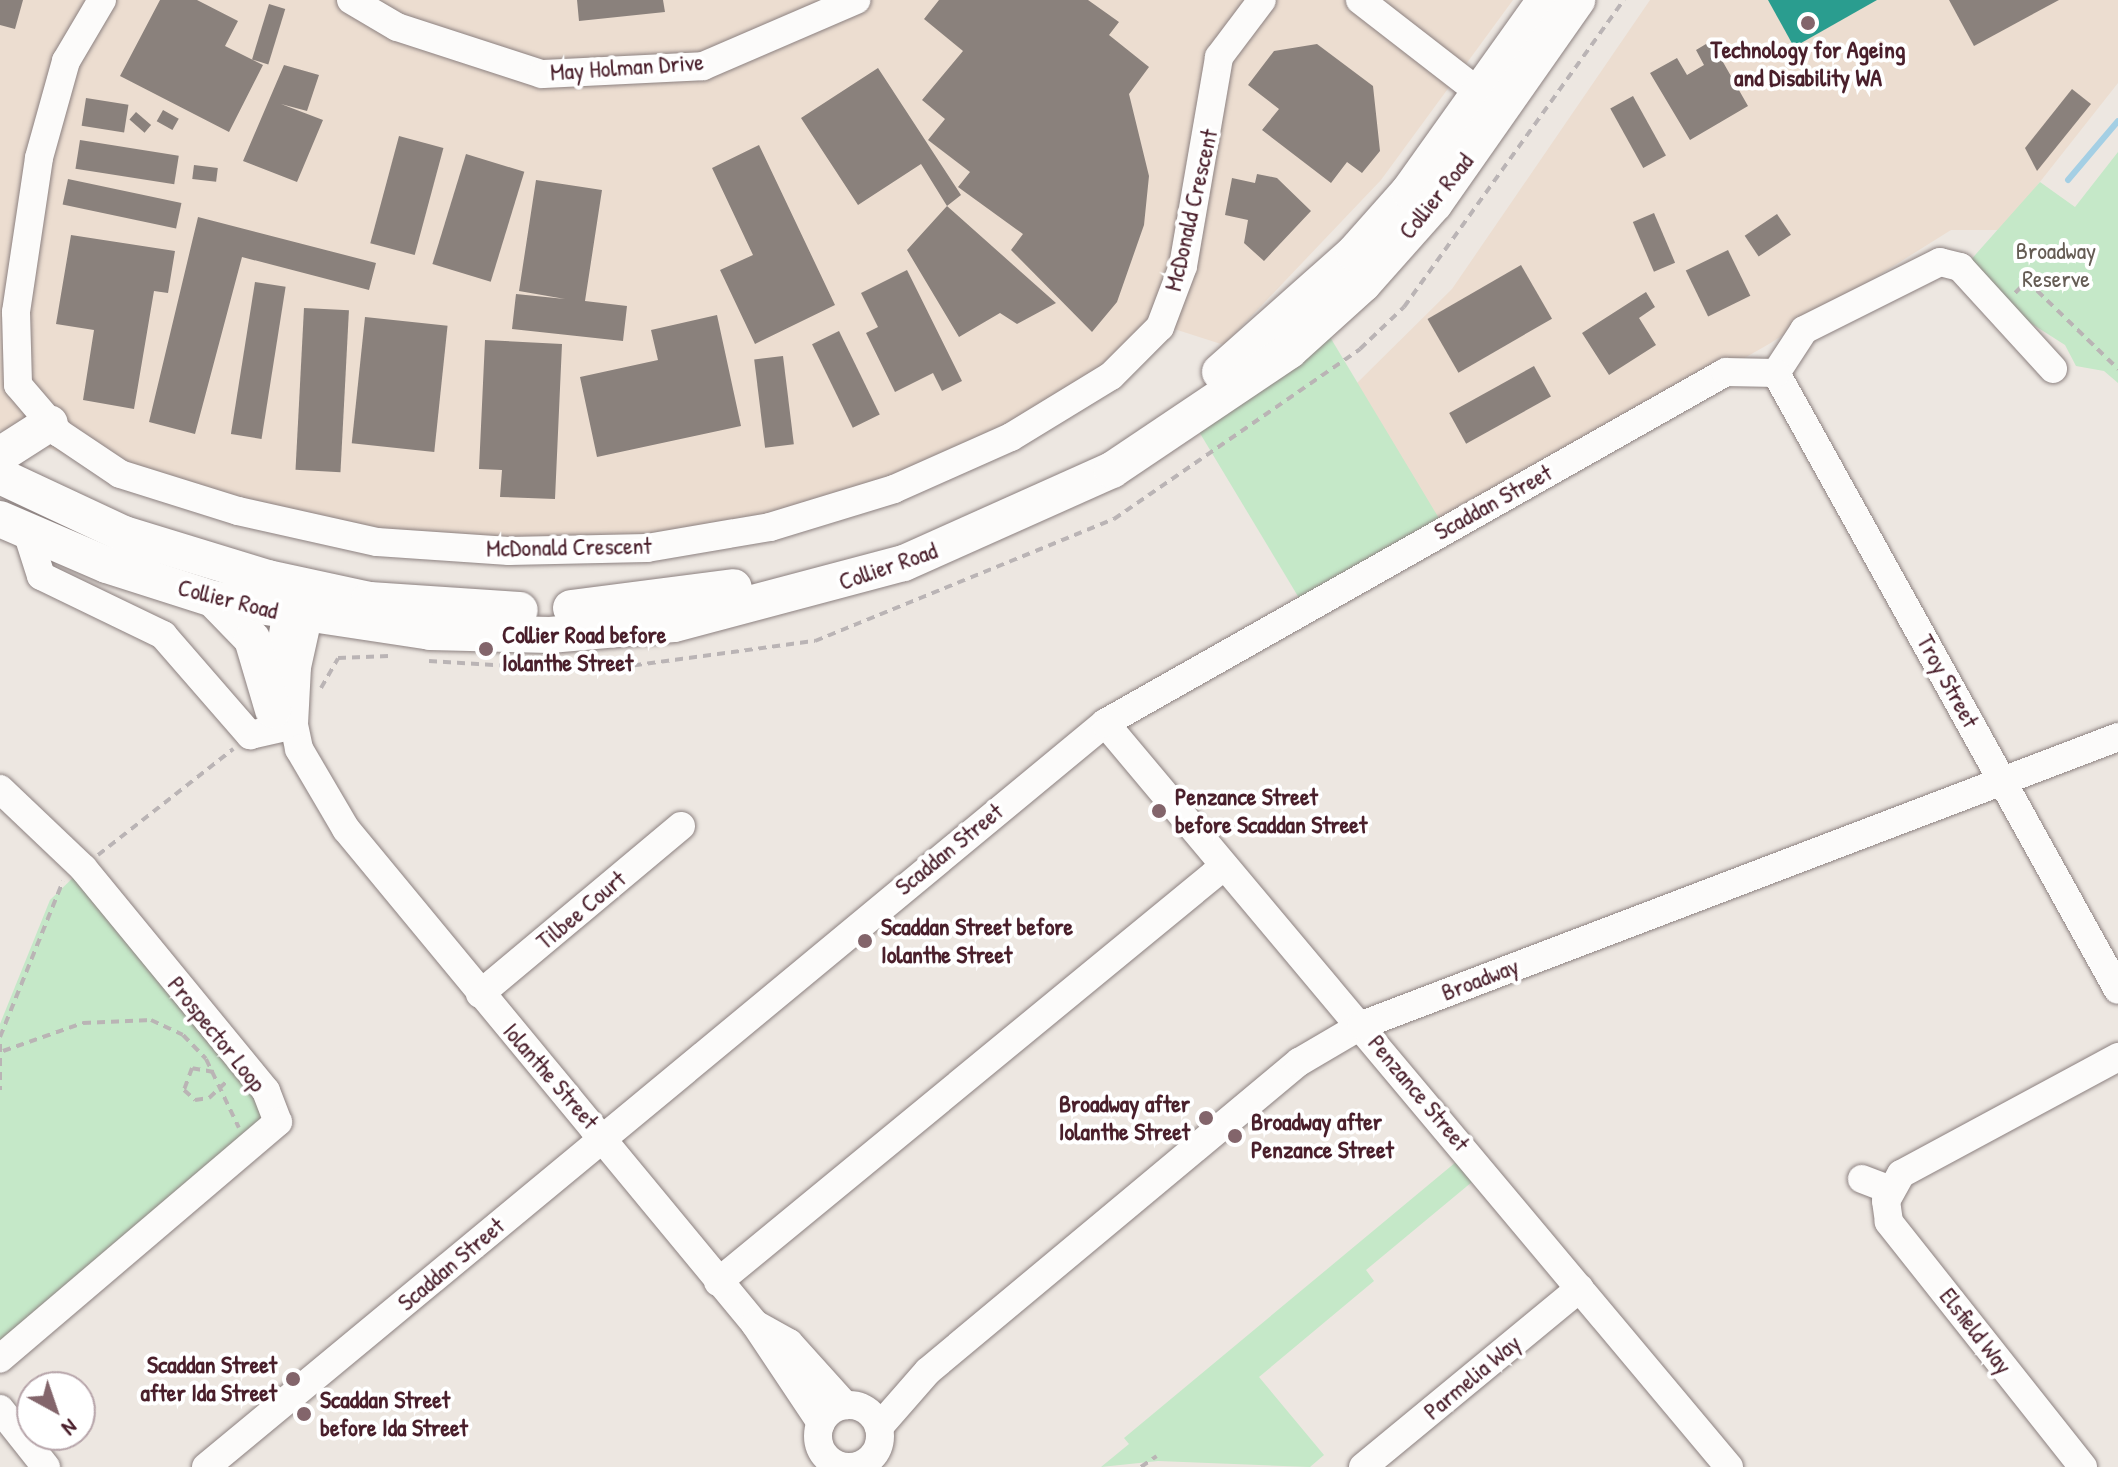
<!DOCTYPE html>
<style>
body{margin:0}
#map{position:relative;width:2118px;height:1467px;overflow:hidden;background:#ede7e1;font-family:"Patrick Hand",sans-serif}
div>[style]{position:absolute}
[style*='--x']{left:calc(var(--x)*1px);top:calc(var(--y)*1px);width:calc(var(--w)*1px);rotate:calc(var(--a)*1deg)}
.built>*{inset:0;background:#ecddd0}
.green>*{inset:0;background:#c5e8c8;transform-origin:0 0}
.schools>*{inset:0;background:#2a9d8f}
.industry>*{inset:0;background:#8a817c;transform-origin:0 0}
.stream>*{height:6px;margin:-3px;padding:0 3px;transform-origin:3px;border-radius:3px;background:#a4cfe4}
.path>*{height:4px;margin-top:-2px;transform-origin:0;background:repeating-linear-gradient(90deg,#bab4b5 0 8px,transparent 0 14px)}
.roads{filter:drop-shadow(0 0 2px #8c8180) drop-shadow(0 0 2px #8c8180)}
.minor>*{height:28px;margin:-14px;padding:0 14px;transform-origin:14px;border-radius:14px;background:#fcfbfa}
.minor>.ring{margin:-14px;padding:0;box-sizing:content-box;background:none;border:28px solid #fcfbfa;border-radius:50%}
.major>*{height:36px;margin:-18px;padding:0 18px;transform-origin:18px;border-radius:18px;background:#fcfbfa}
.dots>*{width:22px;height:22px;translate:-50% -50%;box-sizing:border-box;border:4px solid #fff;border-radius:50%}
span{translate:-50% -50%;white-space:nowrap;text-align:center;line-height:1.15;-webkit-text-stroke:8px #fff;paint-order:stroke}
.poi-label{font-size:24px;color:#4a1f2b;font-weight:700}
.left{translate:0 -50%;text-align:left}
.right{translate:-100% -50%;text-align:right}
.street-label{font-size:24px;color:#4a1f2b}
.park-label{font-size:24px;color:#655c54}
.north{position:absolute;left:16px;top:1371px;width:80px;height:80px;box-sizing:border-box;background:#fff;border:2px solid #b7a5aa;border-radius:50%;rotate:140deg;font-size:22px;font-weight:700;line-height:32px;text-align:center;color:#4a1f2b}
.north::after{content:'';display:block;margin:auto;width:28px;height:36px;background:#83656b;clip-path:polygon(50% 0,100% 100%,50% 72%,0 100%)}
</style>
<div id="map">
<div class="built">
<i style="clip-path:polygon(0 0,1513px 0,1381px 180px,1224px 345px,1165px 326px,1012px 438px,769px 528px,476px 549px,113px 472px,0 430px)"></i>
<i style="clip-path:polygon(1650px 0,2118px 0,2118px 83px,2002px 230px,1951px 230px,1769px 344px,1444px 529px,1357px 383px,1452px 289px)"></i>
</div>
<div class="green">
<i style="clip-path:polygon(2118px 152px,2118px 383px,2104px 371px,2076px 366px,2065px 345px,2024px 319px,1968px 263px,2040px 182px,2075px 207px)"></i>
<i style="left:1321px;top:322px;width:241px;height:161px;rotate:59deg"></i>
<i style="clip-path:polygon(83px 868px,278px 1122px,0 1348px,0 1024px,50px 900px)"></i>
<i style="clip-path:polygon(1468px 1152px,1484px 1172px,1366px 1270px,1374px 1281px,1259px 1377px,1324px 1455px,1310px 1467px,1158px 1461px,1101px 1467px,1129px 1444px,1124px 1438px)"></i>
</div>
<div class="schools">
<i style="clip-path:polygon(1768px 0,1877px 0,1794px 47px)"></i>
</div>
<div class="industry">
<i style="clip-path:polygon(0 0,23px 0,15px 29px,0 25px)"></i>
<i style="clip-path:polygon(160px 0,197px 0,238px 21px,225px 46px,263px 65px,229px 132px,120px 76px)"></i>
<i style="clip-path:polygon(577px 0,663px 0,665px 12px,579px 21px)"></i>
<i style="clip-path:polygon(939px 0,1088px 0,1119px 22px,1109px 35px,1149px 67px,1129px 94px,1149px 176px,1144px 225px,1117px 302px,1092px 332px,1011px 250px,1023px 234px,958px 187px,970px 172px,928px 140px,945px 119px,922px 100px,963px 51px,924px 19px)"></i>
<i style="clip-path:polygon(1949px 0,2059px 0,1974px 46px)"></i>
<i style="left:269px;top:4px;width:17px;height:58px;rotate:17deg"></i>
<i style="clip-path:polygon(1711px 41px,1748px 106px,1690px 140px,1650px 73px,1677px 58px,1687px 75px,1704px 65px,1696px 50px)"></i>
<i style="clip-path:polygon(1317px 44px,1373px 86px,1380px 151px,1362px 173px,1347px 162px,1331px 183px,1262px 130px,1279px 109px,1248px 85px,1274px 51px)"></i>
<i style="clip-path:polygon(284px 65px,319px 75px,307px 111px,281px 104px,323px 120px,297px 182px,243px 161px)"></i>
<i style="clip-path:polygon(878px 68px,961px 195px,947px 206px,921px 164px,858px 205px,801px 118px)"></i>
<i style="clip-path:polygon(2072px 89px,2091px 104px,2037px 171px,2025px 148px)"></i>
<i style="left:1633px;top:96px;width:68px;height:26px;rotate:61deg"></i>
<i style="left:86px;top:98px;width:43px;height:28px;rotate:9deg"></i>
<i style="left:163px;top:110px;width:18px;height:13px;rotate:29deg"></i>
<i style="left:136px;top:112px;width:20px;height:10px;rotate:41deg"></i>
<i style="left:399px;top:136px;width:46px;height:111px;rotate:15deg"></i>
<i style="left:80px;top:140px;width:100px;height:29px;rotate:9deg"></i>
<i style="clip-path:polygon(759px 145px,835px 305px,755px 344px,720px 270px,753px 255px,712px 168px)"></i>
<i style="left:466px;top:154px;width:61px;height:115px;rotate:17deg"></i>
<i style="left:194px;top:165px;width:24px;height:14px;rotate:7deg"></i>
<i style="clip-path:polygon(1257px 174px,1277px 178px,1311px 211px,1264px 261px,1244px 243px,1248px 220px,1225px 215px,1232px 178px,1255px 183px)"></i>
<i style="left:68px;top:179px;width:116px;height:26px;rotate:12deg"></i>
<i style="clip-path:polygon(536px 180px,602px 190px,585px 301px,627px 306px,623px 341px,512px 329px,516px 294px,565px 299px,519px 291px)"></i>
<i style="clip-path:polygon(947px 206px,1056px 303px,1017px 324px,1000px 313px,959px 337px,907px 250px)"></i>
<i style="left:1654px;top:213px;width:54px;height:23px;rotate:67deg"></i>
<i style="left:1777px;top:214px;width:25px;height:39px;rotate:56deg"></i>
<i style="clip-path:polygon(198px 217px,376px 263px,369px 290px,242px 257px,195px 434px,149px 422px)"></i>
<i style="clip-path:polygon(71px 235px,175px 251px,168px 293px,154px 291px,134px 409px,83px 400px,94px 330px,56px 324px)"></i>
<i style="left:1728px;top:250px;width:51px;height:47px;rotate:64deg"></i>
<i style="left:1521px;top:265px;width:62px;height:108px;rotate:60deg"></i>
<i style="clip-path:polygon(907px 270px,962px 381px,942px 391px,933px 373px,895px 392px,866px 333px,878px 327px,861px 293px)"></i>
<i style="left:255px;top:282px;width:31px;height:154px;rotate:9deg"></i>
<i style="clip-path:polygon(1646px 292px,1655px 307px,1639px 318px,1656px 345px,1609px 375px,1582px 333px)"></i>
<i style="left:304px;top:308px;width:45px;height:162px;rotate:3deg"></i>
<i style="clip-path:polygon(717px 315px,741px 426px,597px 457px,580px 377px,658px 360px,651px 330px)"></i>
<i style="left:365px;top:317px;width:83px;height:127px;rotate:6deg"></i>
<i style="left:839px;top:331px;width:93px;height:30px;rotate:64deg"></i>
<i style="clip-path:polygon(485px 340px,562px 344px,555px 499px,500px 497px,502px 470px,479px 469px)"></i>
<i style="left:783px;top:356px;width:89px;height:29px;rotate:83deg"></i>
<i style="left:1534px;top:366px;width:35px;height:97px;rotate:61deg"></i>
</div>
<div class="stream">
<i style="--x:2068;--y:180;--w:77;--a:-49.7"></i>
</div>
<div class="path">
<i style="--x:2015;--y:293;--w:17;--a:-45"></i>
<i style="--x:2027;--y:281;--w:127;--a:44"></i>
<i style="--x:429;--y:661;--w:163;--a:3.5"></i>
<i style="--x:592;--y:671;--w:225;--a:-7.7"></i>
<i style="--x:815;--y:641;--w:323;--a:-22.2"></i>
<i style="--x:1114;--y:519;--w:299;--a:-34.6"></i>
<i style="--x:1360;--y:349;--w:61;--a:-43.7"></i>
<i style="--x:1404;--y:307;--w:378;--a:-54.4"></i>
<i style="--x:321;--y:688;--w:34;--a:-60"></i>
<i style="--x:338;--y:658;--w:51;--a:-2.2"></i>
<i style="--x:98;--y:855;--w:172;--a:-38.1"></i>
<i style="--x:0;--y:1037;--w:168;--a:-68"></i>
<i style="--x:0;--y:1044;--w:46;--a:90"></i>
<i style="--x:3;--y:1051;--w:85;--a:-19.3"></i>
<i style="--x:83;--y:1023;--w:68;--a:-2.5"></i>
<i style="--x:151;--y:1020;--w:35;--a:25"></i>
<i style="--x:183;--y:1035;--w:33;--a:46"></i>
<i style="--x:206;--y:1059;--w:76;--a:64.4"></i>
<i style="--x:214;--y:1072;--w:22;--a:-170"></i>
<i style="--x:192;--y:1068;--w:23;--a:110"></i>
<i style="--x:184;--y:1090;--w:15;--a:42"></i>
<i style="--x:195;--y:1100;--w:14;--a:-8"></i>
<i style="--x:209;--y:1098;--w:26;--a:-43"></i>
<i style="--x:1141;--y:1467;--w:19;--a:-35"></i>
</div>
<div class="roads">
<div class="minor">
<i style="--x:102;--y:0;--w:71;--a:120.5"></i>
<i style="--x:66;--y:61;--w:101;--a:105.6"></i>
<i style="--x:39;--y:158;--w:156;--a:98.5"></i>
<i style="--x:16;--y:312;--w:73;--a:88.4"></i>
<i style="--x:18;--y:385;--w:63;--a:49.5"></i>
<i style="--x:59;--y:433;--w:73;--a:33.9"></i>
<i style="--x:120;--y:474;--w:124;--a:17.4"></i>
<i style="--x:238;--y:511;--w:142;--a:12.6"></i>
<i style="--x:377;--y:542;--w:132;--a:3.9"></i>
<i style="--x:509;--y:551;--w:138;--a:-1.2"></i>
<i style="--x:647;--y:548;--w:125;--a:-9.7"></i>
<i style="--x:770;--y:527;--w:130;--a:-17"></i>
<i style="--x:894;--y:489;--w:128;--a:-24"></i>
<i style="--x:1011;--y:437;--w:117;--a:-31.4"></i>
<i style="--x:1111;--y:376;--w:69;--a:-45"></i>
<i style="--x:1160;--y:327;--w:65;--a:-69.3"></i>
<i style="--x:1183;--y:266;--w:212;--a:-80.2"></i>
<i style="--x:1219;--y:57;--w:71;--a:-53"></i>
<i style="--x:351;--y:0;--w:53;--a:30.4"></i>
<i style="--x:397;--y:27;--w:152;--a:18"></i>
<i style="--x:542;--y:74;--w:161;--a:-2.8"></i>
<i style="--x:703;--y:66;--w:167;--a:-23.3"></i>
<i style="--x:1360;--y:0;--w:152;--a:37.8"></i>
<i style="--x:1776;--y:373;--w:705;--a:61"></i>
<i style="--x:1776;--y:373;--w:51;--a:-56.9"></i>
<i style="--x:1804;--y:330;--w:152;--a:-26.6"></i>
<i style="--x:1940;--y:262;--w:21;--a:14"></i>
<i style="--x:1960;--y:267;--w:138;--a:47.6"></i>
<i style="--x:27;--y:532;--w:46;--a:72.3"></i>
<i style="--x:41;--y:576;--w:136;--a:25.8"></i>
<i style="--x:163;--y:635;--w:133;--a:49"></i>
<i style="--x:250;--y:735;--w:45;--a:-12.8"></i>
<i style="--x:313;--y:595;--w:74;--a:102.5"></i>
<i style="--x:297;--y:667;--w:58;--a:93"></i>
<i style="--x:294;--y:725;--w:25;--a:78"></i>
<i style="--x:299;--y:749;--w:93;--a:59.6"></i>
<i style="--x:346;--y:829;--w:642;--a:50.43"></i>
<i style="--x:755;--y:1324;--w:119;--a:56.3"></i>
<i style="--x:273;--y:698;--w:110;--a:-81.1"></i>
<i style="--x:1105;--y:723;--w:971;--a:50.01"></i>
<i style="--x:0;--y:789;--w:115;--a:43.6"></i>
<i style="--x:83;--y:868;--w:288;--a:50.6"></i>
<i style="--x:266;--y:1091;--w:33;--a:69"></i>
<i style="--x:278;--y:1122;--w:365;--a:139.6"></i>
<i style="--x:480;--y:994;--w:262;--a:-39.9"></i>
<i style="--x:1862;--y:1179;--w:31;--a:21"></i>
<i style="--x:718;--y:1282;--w:655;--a:-39.42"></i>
<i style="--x:755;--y:1324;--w:39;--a:29"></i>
<i style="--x:789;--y:1343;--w:84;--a:47.9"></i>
<i class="ring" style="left:818px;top:1405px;width:34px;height:34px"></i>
<i style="--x:0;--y:1409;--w:74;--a:51.6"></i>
<i style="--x:879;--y:1427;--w:74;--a:-48.8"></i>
<i style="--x:928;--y:1371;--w:483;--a:-39.8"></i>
<i style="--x:1299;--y:1062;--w:73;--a:-30.4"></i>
<i style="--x:1362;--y:1025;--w:809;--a:-20.85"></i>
<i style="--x:206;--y:1467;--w:1167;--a:-39.61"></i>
<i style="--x:1105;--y:723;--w:713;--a:-29.48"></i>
<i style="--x:1726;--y:372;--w:50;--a:1.1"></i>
<i style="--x:1363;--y:1467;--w:281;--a:-39.5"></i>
<i style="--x:2083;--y:1467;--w:313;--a:-128.4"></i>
<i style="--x:1889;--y:1222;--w:21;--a:-98"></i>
<i style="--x:1886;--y:1201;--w:31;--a:-61"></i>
<i style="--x:1901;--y:1174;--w:247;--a:-28.3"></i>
</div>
<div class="major">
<i style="--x:1220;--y:372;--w:179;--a:-41.6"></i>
<i style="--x:1354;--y:253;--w:83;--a:-48.4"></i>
<i style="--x:1409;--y:191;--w:234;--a:-54.5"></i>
<i style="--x:0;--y:455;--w:59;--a:-32.6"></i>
<i style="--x:0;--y:476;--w:137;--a:25.1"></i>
<i style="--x:124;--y:534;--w:151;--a:17"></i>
<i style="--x:268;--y:578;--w:103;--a:12.3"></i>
<i style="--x:369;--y:600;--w:151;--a:3.8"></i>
<i style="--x:0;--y:519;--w:116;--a:23.3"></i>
<i style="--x:107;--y:565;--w:111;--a:17.8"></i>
<i style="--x:213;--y:599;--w:219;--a:8.6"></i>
<i style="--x:430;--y:632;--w:120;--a:1.4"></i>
<i style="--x:550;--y:635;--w:124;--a:-5.1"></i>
<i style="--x:674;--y:624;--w:238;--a:-14.9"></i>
<i style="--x:904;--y:563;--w:228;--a:-24.1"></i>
<i style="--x:1112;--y:470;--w:213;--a:-33.9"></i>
<i style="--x:1289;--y:351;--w:100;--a:-42.2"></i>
<i style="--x:1363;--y:284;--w:108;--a:-48.4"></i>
<i style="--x:1435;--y:203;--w:248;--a:-55"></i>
<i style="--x:213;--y:599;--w:56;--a:45.7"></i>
<i style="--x:252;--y:639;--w:74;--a:73.5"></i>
<i style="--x:571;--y:608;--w:164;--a:-7.3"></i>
</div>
</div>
<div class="dots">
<i style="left:1808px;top:23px;background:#83656b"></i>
<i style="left:486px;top:649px;background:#83656b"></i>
<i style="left:1159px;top:811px;background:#83656b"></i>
<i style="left:865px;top:941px;background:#83656b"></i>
<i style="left:1206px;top:1118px;background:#83656b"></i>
<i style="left:1235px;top:1136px;background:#83656b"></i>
<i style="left:293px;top:1379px;background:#83656b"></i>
<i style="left:304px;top:1414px;background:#83656b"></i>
</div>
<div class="poi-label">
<span style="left:1808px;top:64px">Technology for Ageing<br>and Disability WA</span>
<span class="left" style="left:502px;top:649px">Collier Road before<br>Iolanthe Street</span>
<span class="left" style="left:1175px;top:811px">Penzance Street<br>before Scaddan Street</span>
<span class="left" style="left:881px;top:941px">Scaddan Street before<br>Iolanthe Street</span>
<span class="right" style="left:1190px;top:1118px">Broadway after<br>Iolanthe Street</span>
<span class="left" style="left:1251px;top:1136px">Broadway after<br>Penzance Street</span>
<span class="right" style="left:277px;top:1379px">Scaddan Street<br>after Ida Street</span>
<span class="left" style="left:320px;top:1414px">Scaddan Street<br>before Ida Street</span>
</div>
<div class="street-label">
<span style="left:627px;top:67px;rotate:-4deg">May Holman Drive</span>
<span style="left:1436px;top:196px;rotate:-51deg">Collier Road</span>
<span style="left:1191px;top:210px;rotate:-77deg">McDonald Crescent</span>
<span style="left:1493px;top:502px;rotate:-29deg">Scaddan Street</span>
<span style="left:569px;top:547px;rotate:-1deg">McDonald Crescent</span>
<span style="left:888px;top:566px;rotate:-19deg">Collier Road</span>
<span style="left:228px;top:599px;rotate:14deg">Collier Road</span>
<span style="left:1948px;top:681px;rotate:61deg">Troy Street</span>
<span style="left:949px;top:849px;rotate:-39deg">Scaddan Street</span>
<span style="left:581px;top:910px;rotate:-40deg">Tilbee Court</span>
<span style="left:1480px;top:979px;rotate:-21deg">Broadway</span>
<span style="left:217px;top:1034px;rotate:51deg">Prospector Loop</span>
<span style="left:551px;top:1076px;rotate:49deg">Iolanthe Street</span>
<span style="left:1419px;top:1093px;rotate:50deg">Penzance Street</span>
<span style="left:451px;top:1264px;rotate:-40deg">Scaddan Street</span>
<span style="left:1976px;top:1331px;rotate:52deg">Elsfield Way</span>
<span style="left:1472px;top:1377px;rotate:-40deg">Parmelia Way</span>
</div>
<div class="park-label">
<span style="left:2056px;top:265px">Broadway<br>Reserve</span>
</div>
<div class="north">N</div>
</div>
